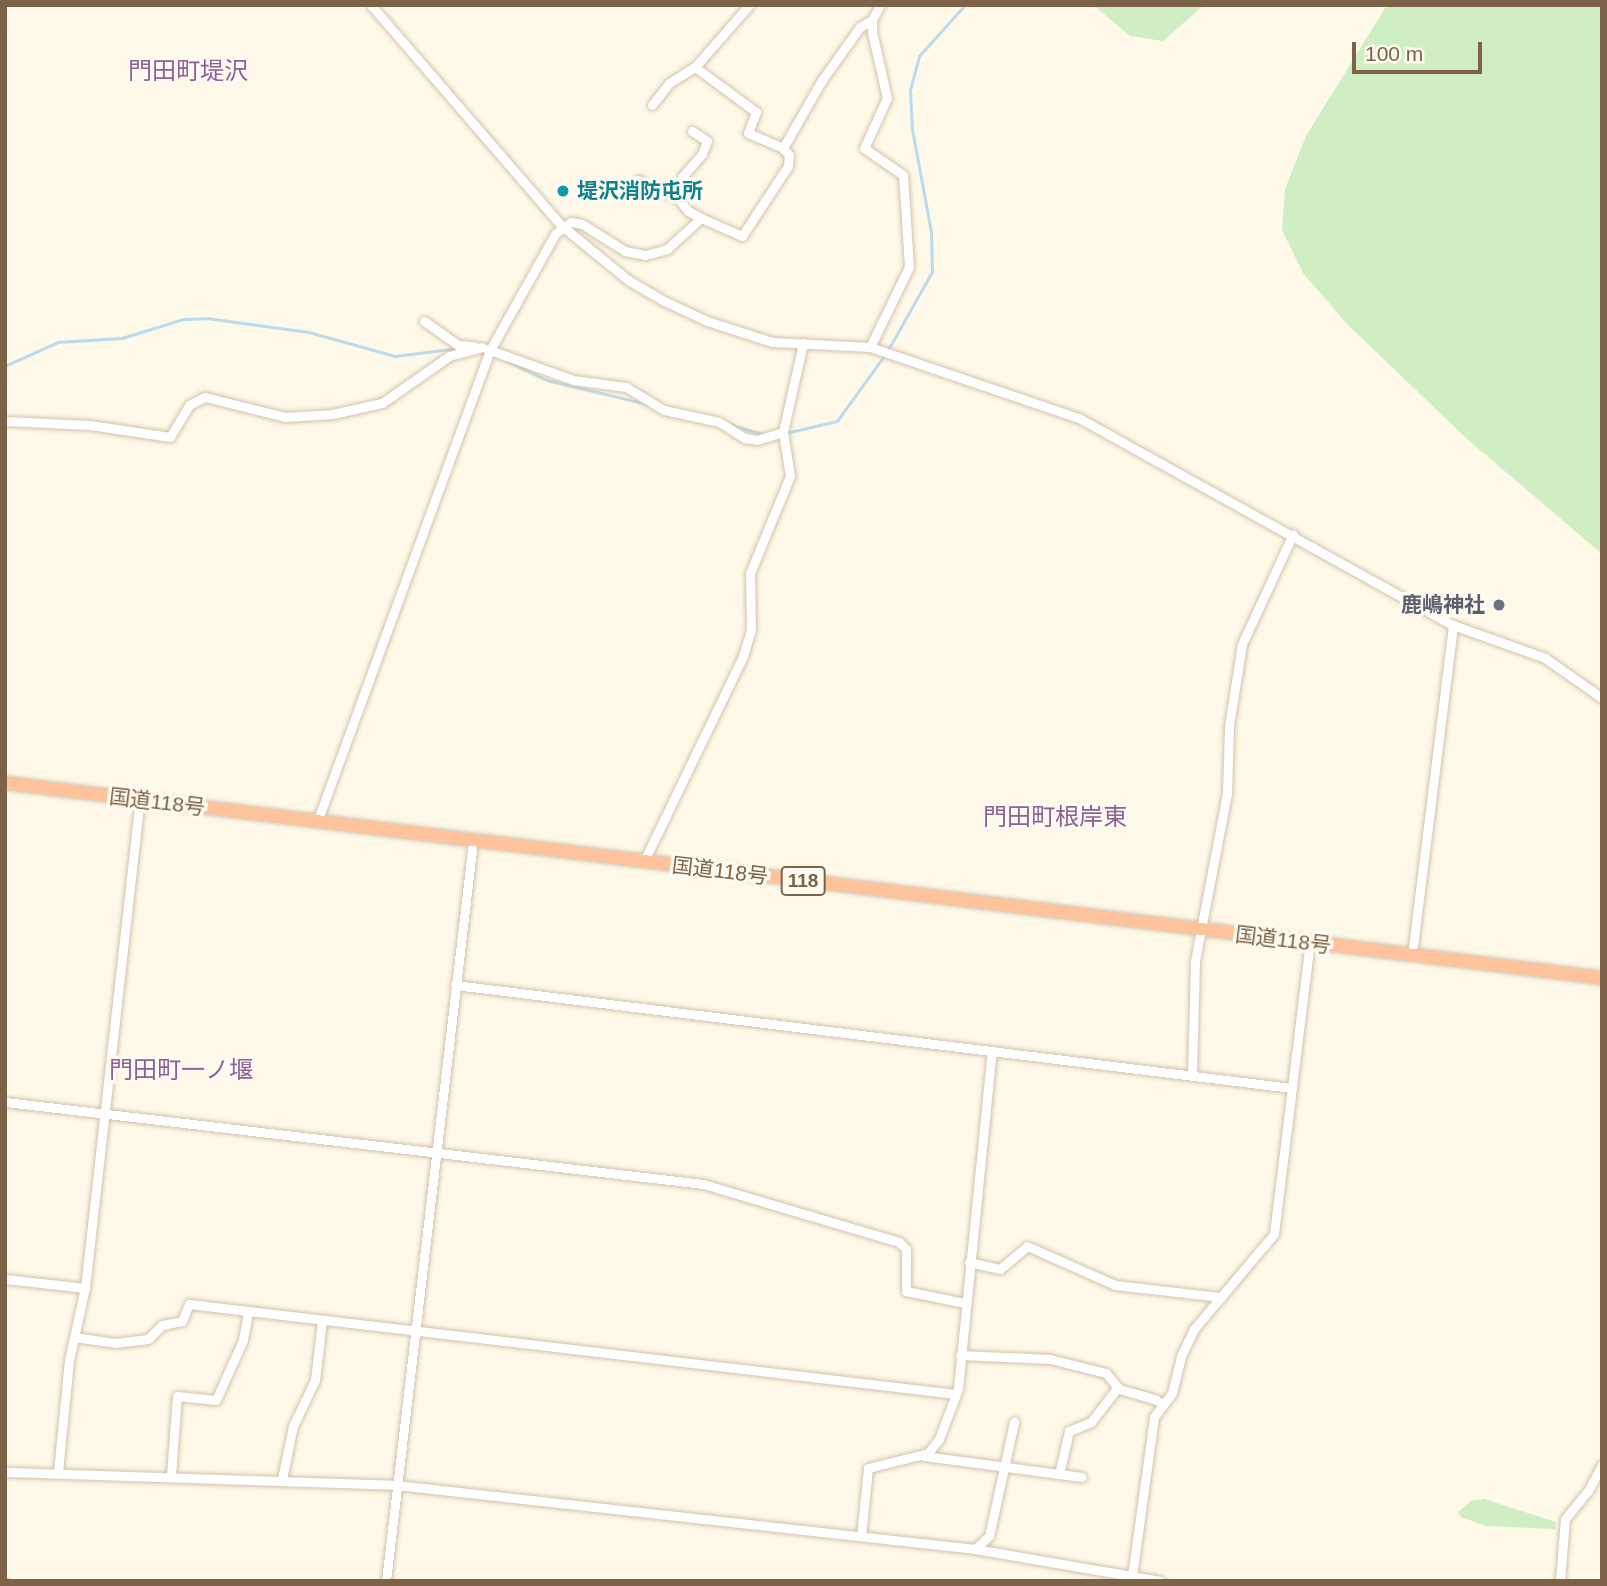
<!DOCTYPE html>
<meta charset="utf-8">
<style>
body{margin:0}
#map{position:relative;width:1607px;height:1586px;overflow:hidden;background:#fef9e8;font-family:Helvetica,"Noto Sans JP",sans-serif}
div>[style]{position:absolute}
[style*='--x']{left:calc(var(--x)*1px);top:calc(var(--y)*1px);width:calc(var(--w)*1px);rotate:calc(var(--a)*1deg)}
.green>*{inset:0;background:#cfeec4}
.stream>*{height:2.5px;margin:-1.25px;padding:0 1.25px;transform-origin:1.25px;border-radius:1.25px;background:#badceb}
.roads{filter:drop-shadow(0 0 2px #d3c2ac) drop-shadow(0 0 2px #d3c2ac)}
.minor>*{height:9px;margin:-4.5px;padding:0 4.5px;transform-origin:4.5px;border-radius:4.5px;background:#fff}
.highway>*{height:12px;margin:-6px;padding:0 6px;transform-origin:6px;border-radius:6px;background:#fec39a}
.rail>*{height:5px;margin-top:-2.5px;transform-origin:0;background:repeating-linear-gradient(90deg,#fffbf0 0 8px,#bfa4cb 0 16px);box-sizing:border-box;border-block:2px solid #bfa4cb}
.dots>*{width:19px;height:19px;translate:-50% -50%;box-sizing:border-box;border:4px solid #fffbf0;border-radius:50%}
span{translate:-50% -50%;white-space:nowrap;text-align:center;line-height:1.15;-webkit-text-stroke:7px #fffbf0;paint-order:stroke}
.shield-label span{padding:2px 5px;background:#fffbf0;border:2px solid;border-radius:5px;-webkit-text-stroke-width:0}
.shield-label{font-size:19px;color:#7c6348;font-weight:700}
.culture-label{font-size:21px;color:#0d838f;font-weight:700}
.left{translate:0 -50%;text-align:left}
.worship-label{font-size:21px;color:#5b616d;font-weight:700}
.right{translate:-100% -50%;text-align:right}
.street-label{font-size:21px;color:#7c6348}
.quarter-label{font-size:24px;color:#8d6098}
.frame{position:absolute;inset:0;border:7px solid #7c6348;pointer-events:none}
.scale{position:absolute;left:1352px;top:42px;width:130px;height:32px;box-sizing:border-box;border:4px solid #7c6348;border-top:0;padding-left:9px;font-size:21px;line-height:24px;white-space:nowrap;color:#7c6348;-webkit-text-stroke:5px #fffbf0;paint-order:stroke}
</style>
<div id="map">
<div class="green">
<i style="clip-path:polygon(1093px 5px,1204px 5px,1163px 41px,1130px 36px)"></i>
<i style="clip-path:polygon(1387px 5px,1602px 5px,1602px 554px,1466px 438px,1347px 324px,1303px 273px,1282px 230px,1285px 189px,1306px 136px)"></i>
<i style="clip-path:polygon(1484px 1499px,1556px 1522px,1555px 1529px,1486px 1526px,1461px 1517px,1458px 1512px,1471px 1501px)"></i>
</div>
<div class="stream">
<i style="--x:888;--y:350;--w:90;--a:-60.6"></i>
<i style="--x:932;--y:272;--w:40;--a:-91.4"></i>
<i style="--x:931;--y:232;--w:105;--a:-100.5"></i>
<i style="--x:912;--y:129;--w:39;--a:-93"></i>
<i style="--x:910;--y:90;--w:35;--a:-75"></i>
<i style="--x:919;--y:56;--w:69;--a:-48"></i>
<i style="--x:507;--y:361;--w:44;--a:25.4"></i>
<i style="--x:547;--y:380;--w:103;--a:13.5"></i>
<i style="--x:5;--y:366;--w:58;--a:-24.4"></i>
<i style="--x:58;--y:342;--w:64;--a:-3.6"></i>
<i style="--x:122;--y:338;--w:64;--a:-17.3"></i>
<i style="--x:183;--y:319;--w:24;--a:-2"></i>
<i style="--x:207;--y:318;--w:103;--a:7.8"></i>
<i style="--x:309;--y:332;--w:89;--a:15.6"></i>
<i style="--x:395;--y:356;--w:64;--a:-7.2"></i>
<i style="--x:732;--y:425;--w:35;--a:16"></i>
<i style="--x:786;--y:433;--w:52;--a:-13.2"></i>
<i style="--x:837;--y:421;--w:80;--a:-54.1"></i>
</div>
<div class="roads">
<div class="minor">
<i style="--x:371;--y:5;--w:292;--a:49.2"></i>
<i style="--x:562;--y:226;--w:85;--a:39.3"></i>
<i style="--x:628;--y:280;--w:42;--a:30.3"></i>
<i style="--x:664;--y:301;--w:47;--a:24.9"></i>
<i style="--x:707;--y:321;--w:68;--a:17.9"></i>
<i style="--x:772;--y:342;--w:98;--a:2.9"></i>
<i style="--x:870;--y:347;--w:221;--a:18.8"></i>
<i style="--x:1079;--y:418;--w:427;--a:29"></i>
<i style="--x:1453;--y:625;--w:98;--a:19.7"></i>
<i style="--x:1545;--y:658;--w:70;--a:35.1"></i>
<i style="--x:695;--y:67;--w:76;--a:36.4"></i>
<i style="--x:756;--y:112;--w:22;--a:111"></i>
<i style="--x:748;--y:133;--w:38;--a:23"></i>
<i style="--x:652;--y:105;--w:28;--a:-52"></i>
<i style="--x:669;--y:83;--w:31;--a:-32"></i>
<i style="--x:695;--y:67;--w:82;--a:-48.9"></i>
<i style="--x:692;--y:131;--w:18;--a:34"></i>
<i style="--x:707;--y:141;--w:14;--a:111"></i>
<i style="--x:702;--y:154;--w:30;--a:131"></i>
<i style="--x:682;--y:177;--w:21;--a:101"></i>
<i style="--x:678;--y:198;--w:16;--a:52"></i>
<i style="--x:688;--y:211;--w:15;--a:28"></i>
<i style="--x:638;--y:180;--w:44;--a:24.2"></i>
<i style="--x:424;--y:321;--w:42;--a:35.2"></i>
<i style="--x:458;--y:345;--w:16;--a:4"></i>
<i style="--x:870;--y:347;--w:89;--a:-64"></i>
<i style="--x:909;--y:267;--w:92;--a:-93.7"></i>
<i style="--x:903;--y:175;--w:47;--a:-145.3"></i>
<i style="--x:864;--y:148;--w:55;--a:-65.3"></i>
<i style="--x:887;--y:98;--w:68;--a:-102.8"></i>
<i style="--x:872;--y:32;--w:12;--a:-90"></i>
<i style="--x:872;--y:20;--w:17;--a:-62"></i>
<i style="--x:487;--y:349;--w:91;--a:19.8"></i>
<i style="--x:573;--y:380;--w:53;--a:7.5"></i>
<i style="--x:626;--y:387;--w:44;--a:31.2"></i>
<i style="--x:664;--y:410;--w:56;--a:12.3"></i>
<i style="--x:719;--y:422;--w:31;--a:32"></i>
<i style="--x:745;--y:438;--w:12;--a:9"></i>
<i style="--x:757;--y:440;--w:27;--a:-17"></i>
<i style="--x:5;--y:421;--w:85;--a:2.7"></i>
<i style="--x:90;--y:425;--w:81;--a:8.5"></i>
<i style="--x:170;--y:437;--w:37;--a:-59"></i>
<i style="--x:189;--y:405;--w:18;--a:-27"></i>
<i style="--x:205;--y:397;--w:82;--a:14"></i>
<i style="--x:285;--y:417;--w:48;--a:-3.6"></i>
<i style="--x:333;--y:414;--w:50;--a:-12.7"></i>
<i style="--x:382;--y:403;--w:82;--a:-35"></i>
<i style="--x:449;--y:356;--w:34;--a:-15"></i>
<i style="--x:317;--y:822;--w:503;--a:-69.87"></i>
<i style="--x:490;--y:350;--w:133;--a:-60.7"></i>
<i style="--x:555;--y:234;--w:20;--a:-37"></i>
<i style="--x:571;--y:222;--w:11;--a:10"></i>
<i style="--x:582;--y:224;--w:51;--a:32.1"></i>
<i style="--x:625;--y:251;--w:20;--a:11"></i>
<i style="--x:645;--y:255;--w:23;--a:-15"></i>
<i style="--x:667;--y:249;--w:46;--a:-42.4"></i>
<i style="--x:701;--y:218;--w:45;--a:23.7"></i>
<i style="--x:742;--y:236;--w:84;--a:-56.7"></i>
<i style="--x:788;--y:166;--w:11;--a:-85"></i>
<i style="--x:789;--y:155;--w:9;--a:-131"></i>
<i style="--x:783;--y:148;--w:78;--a:-60.2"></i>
<i style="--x:822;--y:80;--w:65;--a:-54.4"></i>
<i style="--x:860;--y:27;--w:14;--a:-30"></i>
<i style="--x:644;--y:861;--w:228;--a:-64.2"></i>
<i style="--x:743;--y:656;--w:27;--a:-73"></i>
<i style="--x:751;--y:630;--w:57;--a:-91"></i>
<i style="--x:750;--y:573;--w:105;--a:-67.6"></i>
<i style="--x:790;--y:476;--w:45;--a:-99"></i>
<i style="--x:783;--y:432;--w:91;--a:-77.3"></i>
<i style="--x:1412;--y:955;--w:333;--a:-82.9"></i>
<i style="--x:455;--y:985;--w:843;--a:7.02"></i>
<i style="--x:1192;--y:1075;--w:114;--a:-88.5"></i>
<i style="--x:1195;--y:961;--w:170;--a:-79.2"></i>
<i style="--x:1227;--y:794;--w:68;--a:-88.3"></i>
<i style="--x:1229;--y:726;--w:83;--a:-81"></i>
<i style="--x:1242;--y:644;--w:121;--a:-65.1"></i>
<i style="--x:5;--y:1102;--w:703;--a:6.7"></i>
<i style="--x:703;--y:1184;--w:204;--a:16.5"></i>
<i style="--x:899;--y:1242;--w:10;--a:45"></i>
<i style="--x:906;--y:1249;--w:42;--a:90"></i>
<i style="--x:906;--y:1291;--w:59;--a:11.7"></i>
<i style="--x:969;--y:1262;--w:32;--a:13"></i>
<i style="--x:1000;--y:1269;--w:35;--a:-40"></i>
<i style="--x:1027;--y:1246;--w:96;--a:23.9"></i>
<i style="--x:1115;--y:1285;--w:107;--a:6.5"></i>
<i style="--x:5;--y:1279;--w:81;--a:6.4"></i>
<i style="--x:74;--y:1337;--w:41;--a:8.3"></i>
<i style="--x:115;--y:1343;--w:33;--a:-7"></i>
<i style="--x:148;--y:1339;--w:20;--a:-45"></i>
<i style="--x:162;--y:1325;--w:20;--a:-11"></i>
<i style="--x:182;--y:1321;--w:18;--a:-68"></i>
<i style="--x:189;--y:1304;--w:772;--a:6.69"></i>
<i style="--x:960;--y:1355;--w:90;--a:2.5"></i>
<i style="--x:1050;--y:1359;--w:58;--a:14"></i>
<i style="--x:1106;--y:1373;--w:21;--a:51"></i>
<i style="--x:1119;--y:1389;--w:37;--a:16"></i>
<i style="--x:1155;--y:1399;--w:10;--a:37"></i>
<i style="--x:924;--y:1456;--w:159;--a:7.6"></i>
<i style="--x:5;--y:1472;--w:391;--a:1.9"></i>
<i style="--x:396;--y:1485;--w:583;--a:6.31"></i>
<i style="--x:975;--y:1549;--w:188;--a:9.8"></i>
<i style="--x:58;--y:1472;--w:113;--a:-84.4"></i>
<i style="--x:69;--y:1360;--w:74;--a:-77.5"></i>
<i style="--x:85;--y:1288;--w:491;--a:-83.6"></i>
<i style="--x:1059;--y:1474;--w:44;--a:-76.9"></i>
<i style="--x:1069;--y:1431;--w:24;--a:-22"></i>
<i style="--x:1091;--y:1422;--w:44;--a:-52.4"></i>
<i style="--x:171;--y:1475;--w:79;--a:-85.7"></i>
<i style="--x:177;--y:1396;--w:39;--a:6"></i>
<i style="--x:216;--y:1400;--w:66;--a:-65.8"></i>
<i style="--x:243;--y:1340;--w:28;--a:-80"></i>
<i style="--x:282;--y:1479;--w:54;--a:-78.3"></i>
<i style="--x:293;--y:1426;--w:51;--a:-64.4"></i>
<i style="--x:315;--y:1380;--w:60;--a:-83.3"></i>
<i style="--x:861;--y:1536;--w:68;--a:-84.1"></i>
<i style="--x:868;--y:1468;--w:62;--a:-14"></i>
<i style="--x:928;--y:1453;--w:18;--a:-52"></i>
<i style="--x:939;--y:1439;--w:53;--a:-69.2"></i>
<i style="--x:958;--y:1389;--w:340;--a:-84.3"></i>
<i style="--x:975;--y:1549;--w:19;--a:-43"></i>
<i style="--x:989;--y:1536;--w:117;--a:-77.6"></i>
<i style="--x:1132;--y:1576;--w:161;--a:-82.1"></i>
<i style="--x:1154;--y:1417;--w:30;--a:-53"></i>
<i style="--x:1172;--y:1393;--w:38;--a:-76"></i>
<i style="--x:1181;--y:1356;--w:30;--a:-64"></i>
<i style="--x:1194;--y:1329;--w:124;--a:-49.9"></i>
<i style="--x:1274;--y:1234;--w:294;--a:-83"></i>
<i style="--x:386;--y:1581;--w:745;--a:-83.29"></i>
<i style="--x:1560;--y:1581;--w:62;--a:-85.4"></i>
<i style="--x:1565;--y:1519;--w:36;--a:-51"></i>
<i style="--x:1588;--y:1491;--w:30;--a:-62"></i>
</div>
<div class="highway">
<i style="--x:5;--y:783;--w:1609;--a:6.96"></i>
</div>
</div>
<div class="rail">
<i style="--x:5;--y:1580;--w:6;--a:9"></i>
</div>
<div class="dots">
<i style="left:563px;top:191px;background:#0f9aa8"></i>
<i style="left:1499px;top:605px;background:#6b7280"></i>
</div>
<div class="shield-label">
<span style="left:803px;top:881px">118</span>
</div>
<div class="culture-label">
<span class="left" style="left:577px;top:191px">堤沢消防屯所</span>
</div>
<div class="worship-label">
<span class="right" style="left:1485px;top:605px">鹿嶋神社</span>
</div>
<div class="street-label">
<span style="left:157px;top:802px;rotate:7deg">国道118号</span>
<span style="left:720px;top:871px;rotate:7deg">国道118号</span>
<span style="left:1283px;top:940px;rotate:7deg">国道118号</span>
</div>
<div class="quarter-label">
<span style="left:188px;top:71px">門田町堤沢</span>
<span style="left:1055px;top:817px">門田町根岸東</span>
<span style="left:181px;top:1070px">門田町一ノ堰</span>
</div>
<div class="frame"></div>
<div class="scale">100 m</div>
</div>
